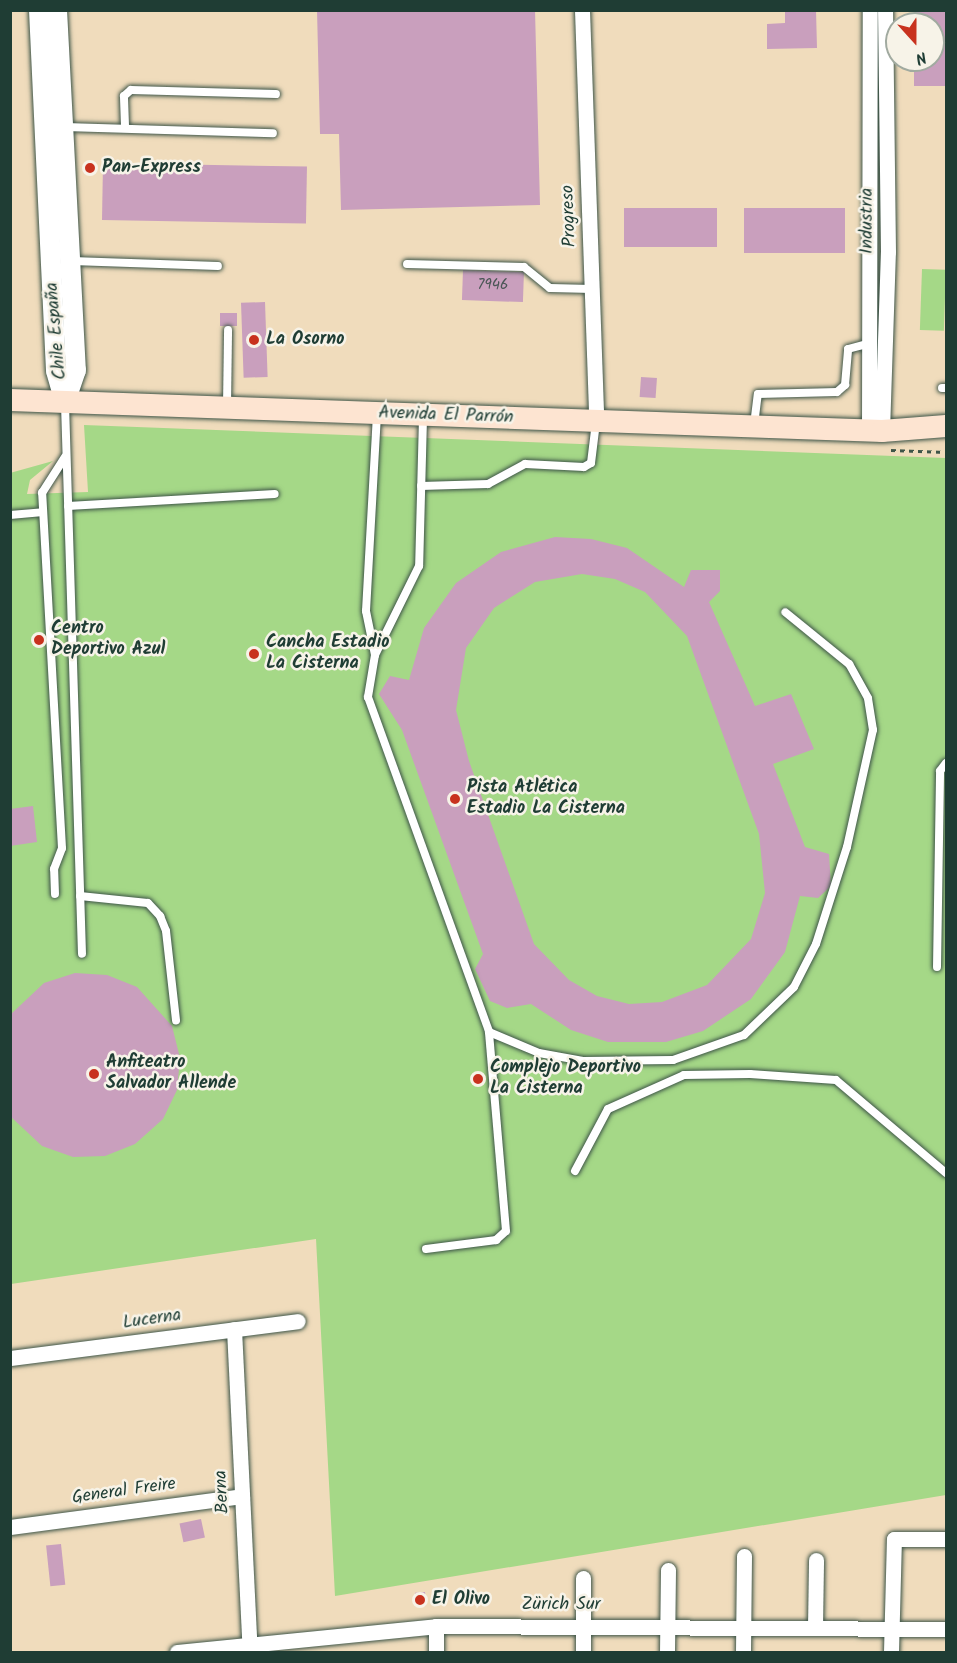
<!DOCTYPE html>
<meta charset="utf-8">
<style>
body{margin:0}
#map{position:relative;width:957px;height:1663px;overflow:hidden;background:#f0dcbc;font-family:Kalam,sans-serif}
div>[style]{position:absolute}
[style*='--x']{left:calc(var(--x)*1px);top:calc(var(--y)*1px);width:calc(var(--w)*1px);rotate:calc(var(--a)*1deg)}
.green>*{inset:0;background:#a5d887;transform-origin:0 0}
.building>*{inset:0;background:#c99fbd;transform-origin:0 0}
.path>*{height:3px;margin-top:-1.5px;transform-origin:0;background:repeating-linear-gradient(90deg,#3e5548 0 4.5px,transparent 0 9px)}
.roads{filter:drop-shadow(0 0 2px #3e5548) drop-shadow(0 0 2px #3e5548)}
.service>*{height:8px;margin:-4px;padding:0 4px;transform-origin:4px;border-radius:4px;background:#fff}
.minor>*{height:15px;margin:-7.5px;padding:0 7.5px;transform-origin:7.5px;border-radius:7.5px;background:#fff}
.tertiary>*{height:20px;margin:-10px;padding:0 10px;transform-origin:10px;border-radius:10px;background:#fff}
.secondary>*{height:22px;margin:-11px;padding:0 11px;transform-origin:11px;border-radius:11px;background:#fde4d1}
.dots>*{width:16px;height:16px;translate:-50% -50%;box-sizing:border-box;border:3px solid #f7f3e8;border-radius:50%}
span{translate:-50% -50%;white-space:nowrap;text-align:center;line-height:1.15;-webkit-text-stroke:5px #f7f3e8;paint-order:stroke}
.number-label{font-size:15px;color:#4a5656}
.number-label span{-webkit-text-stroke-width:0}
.poi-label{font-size:18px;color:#1f3d34;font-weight:700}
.left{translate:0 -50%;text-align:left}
.street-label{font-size:18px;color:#1f3d34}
.frame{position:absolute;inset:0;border:12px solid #1f3d34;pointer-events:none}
.north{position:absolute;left:885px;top:12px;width:60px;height:60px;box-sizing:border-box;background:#f7f3e8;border:2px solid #a1aaa0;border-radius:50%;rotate:159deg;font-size:16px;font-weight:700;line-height:24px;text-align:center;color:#1f3d34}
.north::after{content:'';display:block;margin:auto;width:21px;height:27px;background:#c8321e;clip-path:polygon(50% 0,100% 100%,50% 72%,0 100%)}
</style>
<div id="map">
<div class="green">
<i style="left:922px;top:269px;width:24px;height:61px;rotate:2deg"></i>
<i style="clip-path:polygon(84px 425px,946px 458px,946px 1495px,335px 1596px,316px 1239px,11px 1284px,10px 473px,53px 461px,30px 480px,27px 494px,88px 492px)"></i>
</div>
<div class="building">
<i style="clip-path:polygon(317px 10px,535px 10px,540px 205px,341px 210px,339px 134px,320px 134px)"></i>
<i style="clip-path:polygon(785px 10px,816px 10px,817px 48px,767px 49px,767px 24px,785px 23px)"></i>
<i style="clip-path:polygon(914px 10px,946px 10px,946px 86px,914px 86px,914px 60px,933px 60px,933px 24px,914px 24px)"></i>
<i style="left:103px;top:163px;width:204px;height:57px;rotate:1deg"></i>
<i style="left:717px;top:208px;width:39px;height:93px;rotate:90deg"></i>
<i style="left:845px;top:208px;width:45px;height:101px;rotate:90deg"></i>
<i style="left:463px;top:270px;width:61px;height:30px;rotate:2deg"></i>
<i style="left:265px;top:302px;width:75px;height:24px;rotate:88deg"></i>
<i style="left:220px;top:313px;width:17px;height:13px"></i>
<i style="left:641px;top:377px;width:16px;height:20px;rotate:4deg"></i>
<i style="clip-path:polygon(evenodd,555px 537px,591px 539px,627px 548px,684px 587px,691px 570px,720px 570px,720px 591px,709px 602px,755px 706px,791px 694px,814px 749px,773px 764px,805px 847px,829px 854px,831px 886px,818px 898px,800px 896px,785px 952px,751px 999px,703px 1031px,666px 1042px,608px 1042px,571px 1030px,531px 1004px,507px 1008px,490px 1001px,475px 969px,483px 954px,402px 730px,379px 694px,390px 676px,409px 680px,424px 628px,456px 583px,501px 552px,555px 537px,582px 574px,615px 579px,645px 592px,687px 636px,759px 834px,765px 893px,751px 939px,707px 985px,662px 1002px,629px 1004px,597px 996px,569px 980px,534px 944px,469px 761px,456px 710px,466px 648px,494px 608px,535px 582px,582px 574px)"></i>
<i style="clip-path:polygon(33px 806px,37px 842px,10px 846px,10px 809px)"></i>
<i style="clip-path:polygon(75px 973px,107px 975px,137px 987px,172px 1026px,180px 1058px,177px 1090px,163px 1119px,135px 1144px,105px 1156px,73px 1157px,42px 1146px,10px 1116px,10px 1015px,44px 983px)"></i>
<i style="left:201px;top:1519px;width:19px;height:22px;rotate:78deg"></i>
<i style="left:61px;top:1544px;width:41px;height:15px;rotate:84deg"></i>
<i style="left:425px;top:1592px;width:14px;height:10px;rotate:86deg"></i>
</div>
<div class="path">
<i style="--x:891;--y:450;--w:55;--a:2.1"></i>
</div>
<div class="roads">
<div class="service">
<i style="--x:125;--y:126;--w:30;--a:-92"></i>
<i style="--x:124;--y:96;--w:9;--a:-41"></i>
<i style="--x:131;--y:90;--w:145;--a:1.6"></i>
<i style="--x:65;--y:127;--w:208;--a:1.7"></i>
<i style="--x:72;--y:261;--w:146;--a:2"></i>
<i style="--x:407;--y:264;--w:117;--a:1.5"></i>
<i style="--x:524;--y:267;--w:33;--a:39"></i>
<i style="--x:550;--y:288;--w:42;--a:1.4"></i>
<i style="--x:942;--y:388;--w:4;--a:0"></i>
<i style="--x:65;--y:404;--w:550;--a:88.23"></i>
<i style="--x:227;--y:406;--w:76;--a:-89.2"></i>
<i style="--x:423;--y:418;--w:148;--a:91.5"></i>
<i style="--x:419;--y:566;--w:99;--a:116.3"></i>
<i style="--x:375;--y:655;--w:43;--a:99.5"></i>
<i style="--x:368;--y:697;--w:356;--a:70.1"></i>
<i style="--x:489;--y:1032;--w:54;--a:22.8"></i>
<i style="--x:539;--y:1053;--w:46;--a:10.1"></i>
<i style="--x:584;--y:1061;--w:89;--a:-0.6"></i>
<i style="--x:673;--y:1060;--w:75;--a:-19.4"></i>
<i style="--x:744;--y:1035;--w:69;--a:-43.8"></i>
<i style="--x:794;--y:987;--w:48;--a:-62.9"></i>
<i style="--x:816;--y:944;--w:102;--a:-72.3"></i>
<i style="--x:847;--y:847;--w:120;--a:-77.5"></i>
<i style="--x:873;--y:730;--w:32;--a:-99"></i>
<i style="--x:868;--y:698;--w:39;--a:-119"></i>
<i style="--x:849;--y:664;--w:82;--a:-140.9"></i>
<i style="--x:754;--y:425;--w:31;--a:-83"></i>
<i style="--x:758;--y:394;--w:79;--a:-1.5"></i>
<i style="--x:837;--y:392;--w:11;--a:-41"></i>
<i style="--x:845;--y:385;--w:36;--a:-85"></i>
<i style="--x:848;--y:349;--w:24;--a:-15"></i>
<i style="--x:421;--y:486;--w:67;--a:-1.7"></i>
<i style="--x:488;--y:484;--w:42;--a:-28.4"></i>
<i style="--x:525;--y:464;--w:59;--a:2.9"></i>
<i style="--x:584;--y:467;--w:8;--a:-30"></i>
<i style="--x:591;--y:463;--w:41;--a:-83"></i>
<i style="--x:68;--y:506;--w:207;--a:-3.3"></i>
<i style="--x:10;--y:515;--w:33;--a:-5"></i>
<i style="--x:375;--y:655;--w:45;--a:-101.6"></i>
<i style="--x:366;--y:611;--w:196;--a:-86.8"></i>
<i style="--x:55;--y:894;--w:25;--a:-92"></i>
<i style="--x:54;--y:869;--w:22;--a:-69"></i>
<i style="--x:62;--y:848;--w:356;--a:-93.2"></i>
<i style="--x:42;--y:493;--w:43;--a:-57.4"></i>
<i style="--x:80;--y:896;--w:68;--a:5.9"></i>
<i style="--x:148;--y:903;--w:18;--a:47"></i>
<i style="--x:160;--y:916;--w:16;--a:68"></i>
<i style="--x:166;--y:931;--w:90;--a:83.6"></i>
<i style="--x:937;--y:967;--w:196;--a:-89.1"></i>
<i style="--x:940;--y:771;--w:10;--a:-53"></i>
<i style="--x:575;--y:1171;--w:70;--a:-62"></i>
<i style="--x:608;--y:1109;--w:83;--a:-24.1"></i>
<i style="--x:684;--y:1075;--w:66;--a:-0.9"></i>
<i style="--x:750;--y:1074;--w:86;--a:4"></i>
<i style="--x:836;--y:1080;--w:144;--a:40.2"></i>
<i style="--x:426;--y:1249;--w:71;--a:-7.3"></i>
<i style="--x:496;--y:1240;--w:13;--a:-42"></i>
<i style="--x:506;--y:1231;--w:200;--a:-94.9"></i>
</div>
<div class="minor">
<i style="--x:582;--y:10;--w:411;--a:88"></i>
<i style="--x:869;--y:431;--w:421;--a:-89.9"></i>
<i style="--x:882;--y:431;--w:179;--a:-88.1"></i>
<i style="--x:888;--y:252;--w:242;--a:-90.7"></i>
<i style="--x:234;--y:1329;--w:323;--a:87.2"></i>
<i style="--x:10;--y:1358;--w:290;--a:-7.3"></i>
<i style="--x:10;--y:1527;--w:234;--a:-7.6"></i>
<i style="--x:583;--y:1578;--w:74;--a:90"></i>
<i style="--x:815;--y:1627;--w:67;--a:-89.1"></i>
<i style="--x:177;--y:1652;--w:260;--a:-5.7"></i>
<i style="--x:436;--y:1626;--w:510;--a:0.34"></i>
<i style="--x:436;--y:1652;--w:26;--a:-90"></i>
<i style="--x:667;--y:1652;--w:82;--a:-89.3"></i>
<i style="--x:743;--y:1652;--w:96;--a:-89.4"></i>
<i style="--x:891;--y:1652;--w:113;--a:-88.5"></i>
<i style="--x:894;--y:1539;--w:52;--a:0"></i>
</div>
<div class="tertiary">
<i style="--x:39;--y:10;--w:361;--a:87.3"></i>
<i style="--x:56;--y:371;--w:32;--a:74"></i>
<i style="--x:57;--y:10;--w:361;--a:87"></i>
<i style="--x:76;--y:370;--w:34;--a:109"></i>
</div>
<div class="secondary">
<i style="--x:10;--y:400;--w:873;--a:2.04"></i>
<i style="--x:882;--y:431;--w:64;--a:-4.5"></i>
</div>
</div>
<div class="dots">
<i style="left:90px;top:168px;background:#c8321e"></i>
<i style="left:254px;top:340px;background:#c8321e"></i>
<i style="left:39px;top:640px;background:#c8321e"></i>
<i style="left:254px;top:654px;background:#c8321e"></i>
<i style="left:455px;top:799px;background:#c8321e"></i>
<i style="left:94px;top:1074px;background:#c8321e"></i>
<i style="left:478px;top:1079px;background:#c8321e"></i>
<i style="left:420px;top:1600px;background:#c8321e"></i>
</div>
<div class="number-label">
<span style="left:493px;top:286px">7946</span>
</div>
<div class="poi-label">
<span class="left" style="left:102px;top:168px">Pan-Express</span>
<span class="left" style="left:266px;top:340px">La Osorno</span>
<span class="left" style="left:51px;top:640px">Centro<br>Deportivo Azul</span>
<span class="left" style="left:266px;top:654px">Cancha Estadio<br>La Cisterna</span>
<span class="left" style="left:467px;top:799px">Pista Atlética<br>Estadio La Cisterna</span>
<span class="left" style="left:106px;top:1074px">Anfiteatro<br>Salvador Allende</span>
<span class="left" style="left:490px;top:1079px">Complejo Deportivo<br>La Cisterna</span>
<span class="left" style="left:432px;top:1600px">El Olivo</span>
</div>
<div class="street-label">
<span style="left:570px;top:216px;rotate:-92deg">Progreso</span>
<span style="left:868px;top:221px;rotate:-90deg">Industria</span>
<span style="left:57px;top:331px;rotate:-95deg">Chile España</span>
<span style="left:446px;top:416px;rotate:2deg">Avenida El Parrón</span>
<span style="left:152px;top:1320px;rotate:-8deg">Lucerna</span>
<span style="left:124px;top:1492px;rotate:-8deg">General Freire</span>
<span style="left:223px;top:1492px;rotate:-93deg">Berna</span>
<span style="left:561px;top:1605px">Zürich Sur</span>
</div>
<div class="frame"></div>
<div class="north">N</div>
</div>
